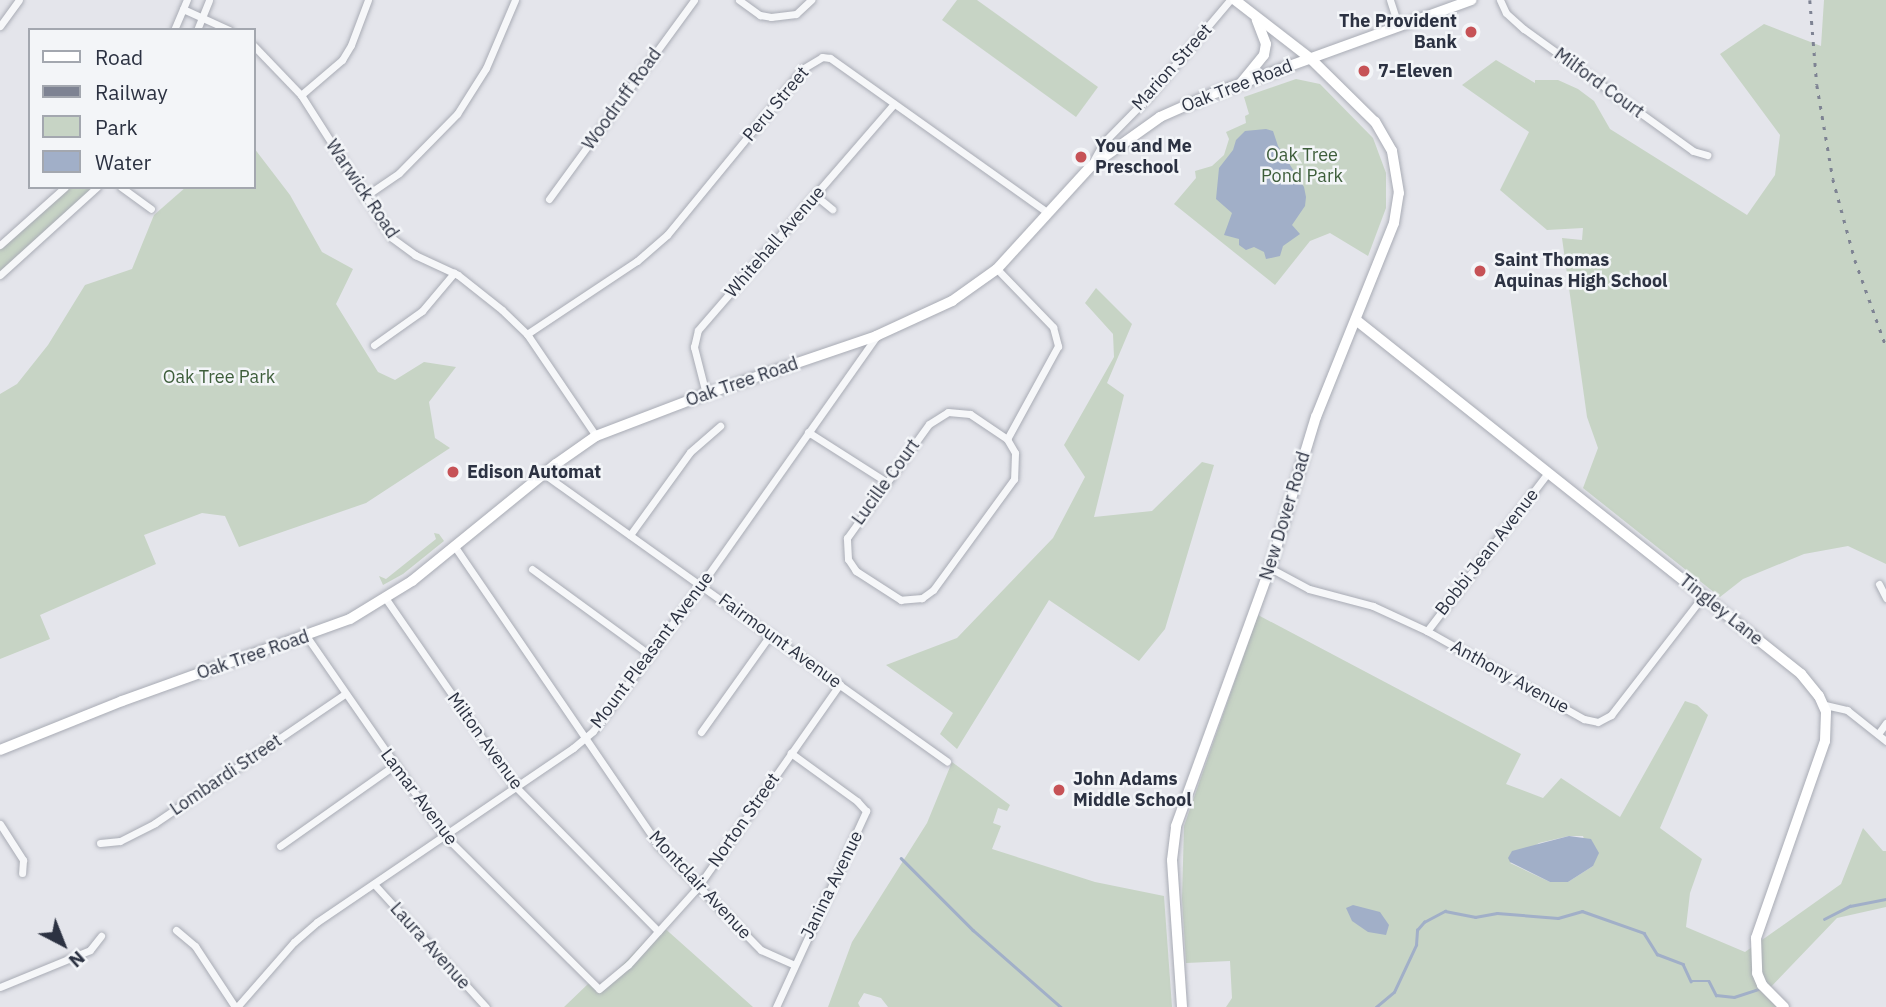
<!DOCTYPE html>
<style>
body{margin:0}
#map{position:relative;width:1886px;height:1007px;overflow:hidden;background:#e4e5eb;font-family:"IBM Plex Sans",sans-serif}
div>[style]{position:absolute}
[style*='--x']{left:calc(var(--x)*1px);top:calc(var(--y)*1px);width:calc(var(--w)*1px);rotate:calc(var(--a)*1deg)}
.green>*{inset:0;background:#c7d4c5}
.water>*{inset:0;background:#a1afc8}
.stream>*{height:2.5px;margin:-1.25px;padding:0 1.25px;transform-origin:1.25px;border-radius:1.25px;background:#a1afc8}
.roads{filter:drop-shadow(0 0 2px #a9acb5) drop-shadow(0 0 2px #a9acb5)}
.street>*{height:7px;margin:-3.5px;padding:0 3.5px;transform-origin:3.5px;border-radius:3.5px;background:#f6f7f9}
.secondary>*{height:10px;margin:-5px;padding:0 5px;transform-origin:5px;border-radius:5px;background:#fff}
.rail>*{height:2.5px;margin-top:-1.25px;transform-origin:0;background:repeating-linear-gradient(90deg,#7e8393 0 3.5px,transparent 0 10.5px)}
.dots>*{width:19px;height:19px;translate:-50% -50%;box-sizing:border-box;border:4px solid #f3f5f8;border-radius:50%}
span{translate:-50% -50%;white-space:nowrap;text-align:center;line-height:1.15;-webkit-text-stroke:5px #f3f5f8;paint-order:stroke}
.poi-label{font-size:18px;color:#2c3242;font-weight:700}
.right{translate:-100% -50%;text-align:right}
.left{translate:0 -50%;text-align:left}
.street-label{font-size:18px;color:#2c3242}
.park-label{font-size:18px;color:#3d5d3a}
.legend{position:absolute;left:28px;top:28px;width:228px;height:161px;box-sizing:border-box;background:#f3f5f8;border:2px solid #a3a7af;margin:0;padding:9px 12px;list-style:none;font-size:21px;color:#2c3242}
.legend li{display:flex;align-items:center;gap:14px;height:35px}
.legend b{width:35px;border:2px solid #a3a7af}
.north{position:absolute;left:28px;top:909px;width:70px;height:70px;-webkit-text-stroke:5px #f3f5f8;paint-order:stroke;rotate:138deg;font-size:19px;font-weight:700;line-height:28px;text-align:center;color:#2c3242}
.north::after{content:'';display:block;margin:auto;width:24px;height:32px;background:#2c3242;clip-path:polygon(50% 0,100% 100%,50% 72%,0 100%)}
</style>
<div id="map">
<div class="green">
<i style="clip-path:polygon(957px 0,977px 0,1098px 87px,1076px 117px,942px 20px)"></i>
<i style="clip-path:polygon(1824px 0,1886px 0,1886px 564px,1848px 546px,1804px 554px,1743px 579px,1720px 597px,1583px 488px,1598px 448px,1587px 417px,1562px 238px,1582px 240px,1583px 228px,1547px 230px,1500px 190px,1529px 132px,1462px 85px,1496px 60px,1535px 83px,1535px 80px,1558px 80px,1578px 89px,1594px 101px,1610px 129px,1747px 215px,1775px 175px,1780px 135px,1720px 54px,1764px 24px,1821px 46px)"></i>
<i style="clip-path:polygon(1296px 79px,1320px 84px,1373px 138px,1386px 173px,1386px 208px,1368px 256px,1330px 233px,1310px 241px,1275px 285px,1174px 204px,1196px 178px,1195px 171px,1212px 166px,1224px 155px,1229px 139px,1226px 132px,1246px 123px,1245px 116px,1249px 114px,1244px 97px)"></i>
<i style="clip-path:polygon(254px 148px,290px 195px,322px 252px,353px 269px,336px 304px,378px 372px,395px 380px,424px 362px,456px 367px,429px 402px,435px 438px,450px 448px,366px 503px,239px 547px,225px 516px,202px 513px,144px 535px,156px 564px,40px 615px,50px 639px,0 659px,0 394px,17px 384px,48px 345px,85px 285px,132px 269px,154px 215px,186px 187px,254px 187px)"></i>
<i style="clip-path:polygon(65px 187px,97px 187px,0 275px,0 245px)"></i>
<i style="clip-path:polygon(1096px 288px,1132px 324px,1107px 383px,1124px 395px,1094px 517px,1152px 511px,1202px 462px,1214px 465px,1165px 629px,1139px 661px,1049px 600px,957px 749px,940px 734px,953px 713px,886px 665px,957px 638px,1053px 538px,1085px 477px,1064px 445px,1114px 357px,1113px 334px,1085px 303px)"></i>
<i style="clip-path:polygon(434px 533px,439px 534px,444px 541px,403px 574px,383px 585px,379px 576px,386px 579px,436px 539px)"></i>
<i style="clip-path:polygon(evenodd,1258px 615px,1521px 754px,1506px 784px,1543px 798px,1561px 778px,1620px 817px,1685px 701px,1697px 705px,1708px 715px,1660px 828px,1702px 859px,1690px 893px,1686px 927px,1745px 952px,1841px 884px,1863px 828px,1883px 851px,1886px 851px,1886px 907px,1837px 918px,1765px 993px,1778px 1007px,1226px 1007px,1232px 998px,1230px 961px,1186px 963px,1182px 899px,1184px 826px,1258px 615px,1569px 836px,1583px 836px,1593px 866px,1568px 882px,1550px 882px,1510px 863px,1539px 843px,1569px 836px)"></i>
<i style="clip-path:polygon(952px 762px,1010px 805px,1007px 811px,998px 808px,993px 823px,1001px 826px,992px 849px,1095px 882px,1164px 896px,1172px 1007px,888px 1007px,881px 998px,864px 993px,858px 1003px,860px 1007px,828px 1007px,852px 942px,927px 823px)"></i>
<i style="clip-path:polygon(661px 925px,753px 1007px,564px 1007px,589px 983px,597px 991px)"></i>
</div>
<div class="water">
<i style="clip-path:polygon(1266px 129px,1273px 131px,1278px 146px,1304px 187px,1306px 197px,1305px 206px,1292px 225px,1300px 234px,1283px 246px,1280px 256px,1266px 259px,1264px 252px,1254px 247px,1246px 250px,1239px 245px,1239px 239px,1224px 235px,1232px 213px,1216px 199px,1219px 168px,1233px 150px,1236px 140px,1245px 131px)"></i>
<i style="clip-path:polygon(1569px 836px,1591px 839px,1599px 853px,1593px 866px,1568px 882px,1550px 882px,1510px 862px,1508px 858px,1512px 851px)"></i>
<i style="clip-path:polygon(1353px 905px,1380px 912px,1389px 925px,1386px 935px,1368px 932px,1352px 921px,1346px 908px)"></i>
</div>
<div class="stream">
<i style="--x:901;--y:858;--w:102;--a:45"></i>
<i style="--x:973;--y:930;--w:117;--a:41.2"></i>
<i style="--x:1824;--y:919;--w:29;--a:-27"></i>
<i style="--x:1850;--y:906;--w:37;--a:-11"></i>
<i style="--x:1376;--y:1007;--w:23;--a:-40"></i>
<i style="--x:1394;--y:992;--w:52;--a:-64.9"></i>
<i style="--x:1416;--y:945;--w:15;--a:-86"></i>
<i style="--x:1417;--y:930;--w:11;--a:-49"></i>
<i style="--x:1424;--y:922;--w:24;--a:-28"></i>
<i style="--x:1445;--y:911;--w:31;--a:11"></i>
<i style="--x:1475;--y:917;--w:22;--a:-10"></i>
<i style="--x:1497;--y:913;--w:61;--a:4.7"></i>
<i style="--x:1558;--y:918;--w:25;--a:-16"></i>
<i style="--x:1582;--y:911;--w:66;--a:19.5"></i>
<i style="--x:1644;--y:933;--w:25;--a:58"></i>
<i style="--x:1657;--y:954;--w:28;--a:21"></i>
<i style="--x:1683;--y:964;--w:19;--a:65"></i>
<i style="--x:1691;--y:981;--w:18;--a:0"></i>
<i style="--x:1709;--y:981;--w:16;--a:63"></i>
<i style="--x:1716;--y:995;--w:18;--a:6"></i>
<i style="--x:1734;--y:997;--w:25;--a:-18"></i>
</div>
<div class="roads">
<div class="street">
<i style="--x:739;--y:0;--w:26;--a:36"></i>
<i style="--x:760;--y:15;--w:11;--a:10"></i>
<i style="--x:771;--y:17;--w:25;--a:-7"></i>
<i style="--x:796;--y:14;--w:21;--a:-43"></i>
<i style="--x:1390;--y:0;--w:28;--a:72"></i>
<i style="--x:1500;--y:0;--w:14;--a:65"></i>
<i style="--x:1506;--y:13;--w:24;--a:42"></i>
<i style="--x:1524;--y:29;--w:208;--a:35.8"></i>
<i style="--x:1693;--y:151;--w:15;--a:16"></i>
<i style="--x:183;--y:9;--w:51;--a:24.5"></i>
<i style="--x:0;--y:26;--w:32;--a:-54"></i>
<i style="--x:174;--y:30;--w:33;--a:-67"></i>
<i style="--x:197;--y:30;--w:32;--a:-68"></i>
<i style="--x:254;--y:46;--w:68;--a:46.2"></i>
<i style="--x:301;--y:95;--w:169;--a:57.5"></i>
<i style="--x:392;--y:238;--w:29;--a:36"></i>
<i style="--x:415;--y:255;--w:47;--a:24.9"></i>
<i style="--x:458;--y:275;--w:56;--a:38.5"></i>
<i style="--x:502;--y:310;--w:35;--a:44"></i>
<i style="--x:527;--y:334;--w:123;--a:55.9"></i>
<i style="--x:301;--y:95;--w:54;--a:-40.5"></i>
<i style="--x:342;--y:60;--w:17;--a:-59"></i>
<i style="--x:351;--y:45;--w:48;--a:-69.3"></i>
<i style="--x:1091;--y:165;--w:26;--a:-61"></i>
<i style="--x:1104;--y:142;--w:63;--a:-45.6"></i>
<i style="--x:1148;--y:97;--w:127;--a:-49.8"></i>
<i style="--x:121;--y:187;--w:37;--a:36"></i>
<i style="--x:816;--y:196;--w:21;--a:39"></i>
<i style="--x:364;--y:197;--w:42;--a:-34.4"></i>
<i style="--x:399;--y:173;--w:83;--a:-45.5"></i>
<i style="--x:457;--y:114;--w:54;--a:-57.8"></i>
<i style="--x:486;--y:68;--w:74;--a:-66.9"></i>
<i style="--x:549;--y:199;--w:246;--a:-53.9"></i>
<i style="--x:0;--y:245;--w:87;--a:-41.7"></i>
<i style="--x:997;--y:269;--w:81;--a:46"></i>
<i style="--x:1053;--y:327;--w:20;--a:75"></i>
<i style="--x:1058;--y:346;--w:106;--a:118.7"></i>
<i style="--x:0;--y:275;--w:131;--a:-42.2"></i>
<i style="--x:527;--y:334;--w:132;--a:-33.6"></i>
<i style="--x:637;--y:261;--w:40;--a:-41"></i>
<i style="--x:667;--y:235;--w:216;--a:-50.6"></i>
<i style="--x:804;--y:68;--w:21;--a:-31"></i>
<i style="--x:822;--y:57;--w:8;--a:7"></i>
<i style="--x:830;--y:58;--w:267;--a:35.4"></i>
<i style="--x:374;--y:345;--w:59;--a:-35.3"></i>
<i style="--x:422;--y:311;--w:50;--a:-49.9"></i>
<i style="--x:706;--y:394;--w:49;--a:-104.3"></i>
<i style="--x:694;--y:347;--w:17;--a:-77"></i>
<i style="--x:698;--y:330;--w:299;--a:-49.1"></i>
<i style="--x:948;--y:412;--w:22;--a:5"></i>
<i style="--x:970;--y:414;--w:45;--a:34"></i>
<i style="--x:1007;--y:439;--w:16;--a:60"></i>
<i style="--x:1015;--y:453;--w:26;--a:92"></i>
<i style="--x:1014;--y:479;--w:137;--a:126.1"></i>
<i style="--x:933;--y:590;--w:14;--a:144"></i>
<i style="--x:922;--y:598;--w:21;--a:175"></i>
<i style="--x:901;--y:600;--w:54;--a:-147.2"></i>
<i style="--x:856;--y:571;--w:14;--a:-124"></i>
<i style="--x:848;--y:559;--w:21;--a:-93"></i>
<i style="--x:847;--y:538;--w:140;--a:-54.3"></i>
<i style="--x:929;--y:424;--w:22;--a:-32"></i>
<i style="--x:808;--y:432;--w:91;--a:32.5"></i>
<i style="--x:544;--y:474;--w:495;--a:35.5"></i>
<i style="--x:630;--y:535;--w:102;--a:-54.1"></i>
<i style="--x:690;--y:452;--w:40;--a:-41"></i>
<i style="--x:455;--y:547;--w:361;--a:55.7"></i>
<i style="--x:658;--y:845;--w:147;--a:45.6"></i>
<i style="--x:761;--y:950;--w:36;--a:24"></i>
<i style="--x:1270;--y:568;--w:44;--a:28.3"></i>
<i style="--x:1309;--y:589;--w:66;--a:14.9"></i>
<i style="--x:1373;--y:606;--w:60;--a:24.8"></i>
<i style="--x:1427;--y:631;--w:180;--a:29.3"></i>
<i style="--x:1584;--y:719;--w:14;--a:12"></i>
<i style="--x:1598;--y:722;--w:15;--a:-28"></i>
<i style="--x:1611;--y:715;--w:150;--a:-52.3"></i>
<i style="--x:532;--y:569;--w:146;--a:36.1"></i>
<i style="--x:1879;--y:584;--w:16;--a:63"></i>
<i style="--x:386;--y:599;--w:227;--a:55.4"></i>
<i style="--x:515;--y:786;--w:204;--a:45.4"></i>
<i style="--x:1427;--y:631;--w:199;--a:-52.6"></i>
<i style="--x:307;--y:637;--w:241;--a:55.3"></i>
<i style="--x:444;--y:835;--w:218;--a:44.8"></i>
<i style="--x:599;--y:989;--w:38;--a:-40"></i>
<i style="--x:628;--y:965;--w:103;--a:-48.1"></i>
<i style="--x:697;--y:888;--w:249;--a:-55"></i>
<i style="--x:1825;--y:705;--w:23;--a:13"></i>
<i style="--x:1847;--y:710;--w:50;--a:38.5"></i>
<i style="--x:701;--y:732;--w:120;--a:-54.5"></i>
<i style="--x:1878;--y:734;--w:14;--a:-54"></i>
<i style="--x:0;--y:824;--w:43;--a:57.4"></i>
<i style="--x:23;--y:860;--w:13;--a:94"></i>
<i style="--x:100;--y:843;--w:20;--a:-6"></i>
<i style="--x:120;--y:841;--w:39;--a:-27"></i>
<i style="--x:155;--y:823;--w:230;--a:-34.2"></i>
<i style="--x:280;--y:846;--w:141;--a:-35.2"></i>
<i style="--x:374;--y:884;--w:166;--a:47.7"></i>
<i style="--x:176;--y:930;--w:25;--a:40"></i>
<i style="--x:195;--y:946;--w:73;--a:56.7"></i>
<i style="--x:0;--y:987;--w:97;--a:-22.3"></i>
<i style="--x:90;--y:950;--w:18;--a:-52"></i>
<i style="--x:237;--y:1007;--w:86;--a:-48.8"></i>
<i style="--x:294;--y:942;--w:30;--a:-41"></i>
<i style="--x:317;--y:922;--w:310;--a:-34.2"></i>
<i style="--x:573;--y:748;--w:26;--a:-40"></i>
<i style="--x:593;--y:731;--w:182;--a:-53.5"></i>
<i style="--x:701;--y:585;--w:304;--a:-54.8"></i>
<i style="--x:776;--y:1007;--w:216;--a:-65.3"></i>
<i style="--x:866;--y:811;--w:13;--a:-132"></i>
<i style="--x:857;--y:801;--w:82;--a:-144"></i>
</div>
<div class="secondary">
<i style="--x:1242;--y:82;--w:35;--a:-51"></i>
<i style="--x:1264;--y:55;--w:11;--a:-80"></i>
<i style="--x:1266;--y:44;--w:26;--a:-111"></i>
<i style="--x:1356;--y:320;--w:569;--a:38.5"></i>
<i style="--x:1801;--y:674;--w:28;--a:51"></i>
<i style="--x:1819;--y:696;--w:17;--a:66"></i>
<i style="--x:1826;--y:712;--w:29;--a:92"></i>
<i style="--x:1825;--y:741;--w:209;--a:109.3"></i>
<i style="--x:1756;--y:938;--w:35;--a:88"></i>
<i style="--x:1757;--y:973;--w:13;--a:67"></i>
<i style="--x:1762;--y:985;--w:31;--a:45"></i>
<i style="--x:0;--y:750;--w:131;--a:-21.9"></i>
<i style="--x:122;--y:701;--w:242;--a:-19.8"></i>
<i style="--x:350;--y:619;--w:73;--a:-31.5"></i>
<i style="--x:412;--y:581;--w:186;--a:-39.1"></i>
<i style="--x:556;--y:464;--w:49;--a:-35"></i>
<i style="--x:596;--y:436;--w:118;--a:-20.9"></i>
<i style="--x:706;--y:394;--w:180;--a:-18.8"></i>
<i style="--x:876;--y:336;--w:84;--a:-24.7"></i>
<i style="--x:952;--y:301;--w:55;--a:-35.4"></i>
<i style="--x:997;--y:269;--w:138;--a:-47.6"></i>
<i style="--x:1090;--y:167;--w:86;--a:-35.5"></i>
<i style="--x:1160;--y:117;--w:57;--a:-23.9"></i>
<i style="--x:1212;--y:94;--w:276;--a:-19.9"></i>
<i style="--x:1182;--y:1007;--w:147;--a:-93.9"></i>
<i style="--x:1172;--y:860;--w:34;--a:-83"></i>
<i style="--x:1176;--y:826;--w:275;--a:-70"></i>
<i style="--x:1270;--y:568;--w:158;--a:-73.1"></i>
<i style="--x:1316;--y:417;--w:209;--a:-68.1"></i>
<i style="--x:1394;--y:223;--w:30;--a:-81"></i>
<i style="--x:1399;--y:193;--w:43;--a:-99.5"></i>
<i style="--x:1392;--y:151;--w:34;--a:-120"></i>
<i style="--x:1375;--y:122;--w:90;--a:-135.5"></i>
<i style="--x:1311;--y:59;--w:96;--a:-142.2"></i>
</div>
</div>
<div class="rail">
<i style="--x:1810;--y:0;--w:85;--a:85.3"></i>
<i style="--x:1817;--y:85;--w:95;--a:80.3"></i>
<i style="--x:1833;--y:179;--w:84;--a:74.8"></i>
<i style="--x:1855;--y:260;--w:91;--a:70.2"></i>
</div>
<div class="dots">
<i style="left:1471px;top:32px;background:#c65256"></i>
<i style="left:1364px;top:71px;background:#c65256"></i>
<i style="left:1081px;top:157px;background:#c65256"></i>
<i style="left:1480px;top:271px;background:#c65256"></i>
<i style="left:453px;top:472px;background:#c65256"></i>
<i style="left:1059px;top:790px;background:#c65256"></i>
</div>
<div class="poi-label">
<span class="right" style="left:1457px;top:32px">The Provident<br>Bank</span>
<span class="left" style="left:1378px;top:71px">7-Eleven</span>
<span class="left" style="left:1095px;top:157px">You and Me<br>Preschool</span>
<span class="left" style="left:1494px;top:271px">Saint Thomas<br>Aquinas High School</span>
<span class="left" style="left:467px;top:472px">Edison Automat</span>
<span class="left" style="left:1073px;top:790px">John Adams<br>Middle School</span>
</div>
<div class="street-label">
<span style="left:1172px;top:67px;rotate:-48deg">Marion Street</span>
<span style="left:1599px;top:83px;rotate:36deg">Milford Court</span>
<span style="left:1237px;top:86px;rotate:-21deg">Oak Tree Road</span>
<span style="left:622px;top:99px;rotate:-54deg">Woodruff Road</span>
<span style="left:776px;top:104px;rotate:-50deg">Peru Street</span>
<span style="left:362px;top:189px;rotate:56deg">Warwick Road</span>
<span style="left:775px;top:242px;rotate:-49deg">Whitehall Avenue</span>
<span style="left:742px;top:382px;rotate:-19deg">Oak Tree Road</span>
<span style="left:886px;top:482px;rotate:-54deg">Lucille Court</span>
<span style="left:1285px;top:516px;rotate:-73deg">New Dover Road</span>
<span style="left:1487px;top:552px;rotate:-52deg">Bobbi Jean Avenue</span>
<span style="left:1721px;top:610px;rotate:39deg">Tingley Lane</span>
<span style="left:780px;top:641px;rotate:36deg">Fairmount Avenue</span>
<span style="left:652px;top:650px;rotate:-53deg">Mount Pleasant Avenue</span>
<span style="left:253px;top:655px;rotate:-19deg">Oak Tree Road</span>
<span style="left:1510px;top:677px;rotate:29deg">Anthony Avenue</span>
<span style="left:485px;top:741px;rotate:54deg">Milton Avenue</span>
<span style="left:226px;top:775px;rotate:-34deg">Lombardi Street</span>
<span style="left:419px;top:797px;rotate:53deg">Lamar Avenue</span>
<span style="left:744px;top:820px;rotate:-55deg">Norton Street</span>
<span style="left:700px;top:885px;rotate:47deg">Montclair Avenue</span>
<span style="left:832px;top:885px;rotate:-64deg">Janina Avenue</span>
<span style="left:430px;top:946px;rotate:48deg">Laura Avenue</span>
</div>
<div class="park-label">
<span style="left:1302px;top:166px">Oak Tree<br>Pond Park</span>
<span style="left:219px;top:377px">Oak Tree Park</span>
</div>
<ul class="legend">
<li><b style="height:9px;background:#fff"></b>Road</li>
<li><b style="height:9px;background:#7e8393"></b>Railway</li>
<li><b style="height:19px;background:#c7d4c5"></b>Park</li>
<li><b style="height:19px;background:#a1afc8"></b>Water</li>
</ul>
<div class="north">N</div>
</div>
